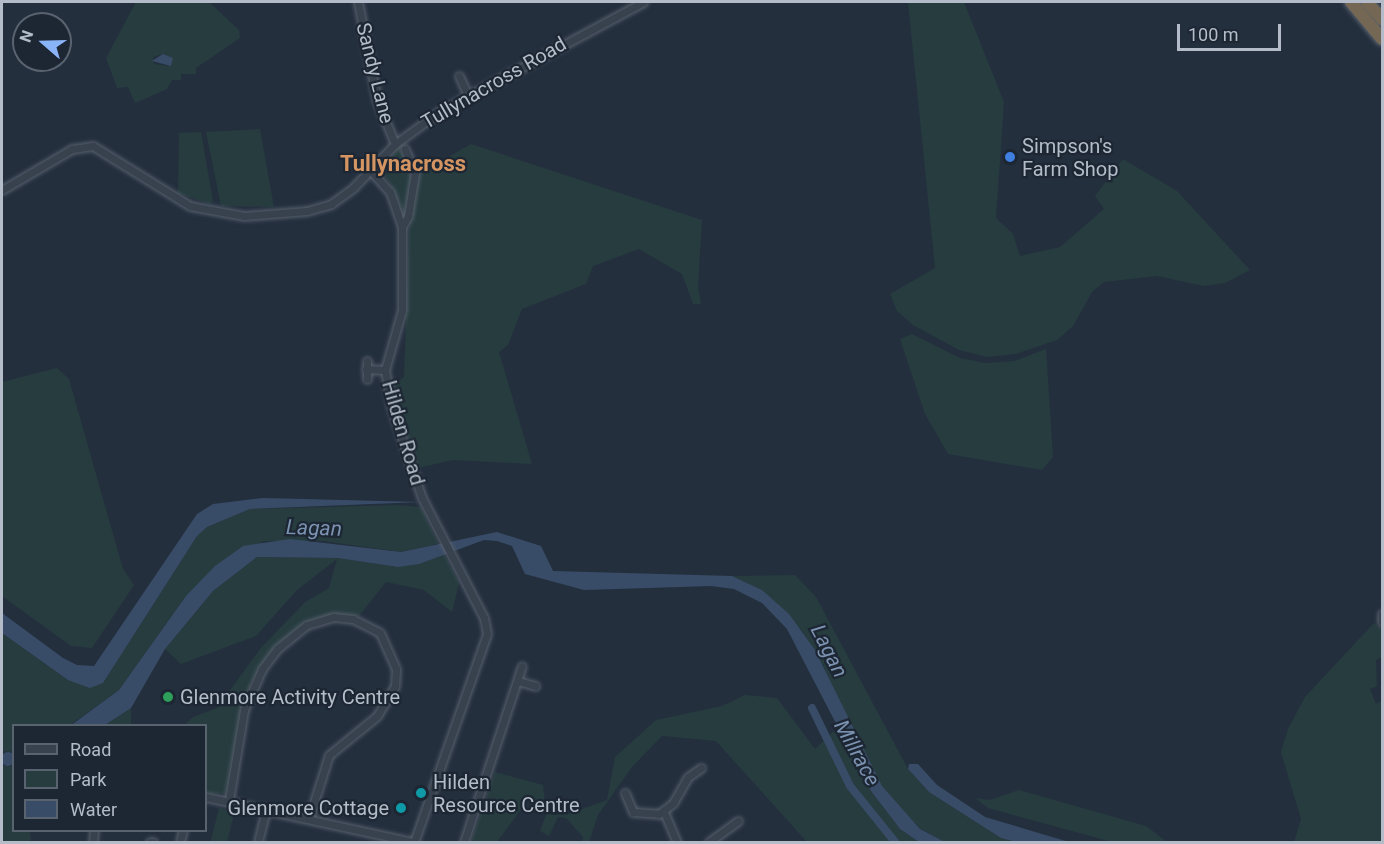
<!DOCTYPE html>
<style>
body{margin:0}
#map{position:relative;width:1384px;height:844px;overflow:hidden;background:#242f3e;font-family:Roboto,sans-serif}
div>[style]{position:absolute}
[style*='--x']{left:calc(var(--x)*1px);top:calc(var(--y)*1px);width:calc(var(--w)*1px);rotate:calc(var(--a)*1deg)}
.green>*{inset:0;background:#263c3f;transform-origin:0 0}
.water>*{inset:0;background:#394c67}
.round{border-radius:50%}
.canal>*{height:8px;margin:-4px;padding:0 4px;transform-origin:4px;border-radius:4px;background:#394c67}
.roads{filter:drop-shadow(0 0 2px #565f6c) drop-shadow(0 0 2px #565f6c)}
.street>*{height:7px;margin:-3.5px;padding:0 3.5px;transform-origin:3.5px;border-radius:3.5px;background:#38414e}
.highway>*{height:12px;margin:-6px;padding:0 6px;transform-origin:6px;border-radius:6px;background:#746855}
.dots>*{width:16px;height:16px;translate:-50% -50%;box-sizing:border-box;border:3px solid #1d2633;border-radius:50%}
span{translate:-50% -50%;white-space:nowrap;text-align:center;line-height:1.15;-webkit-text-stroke:4.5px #1d2633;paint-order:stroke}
.street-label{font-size:20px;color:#b4bcc9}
.poi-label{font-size:20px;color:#b4bcc9}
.left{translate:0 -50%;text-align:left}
.right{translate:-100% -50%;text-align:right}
.water-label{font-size:21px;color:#7c92b1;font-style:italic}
.quarter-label{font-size:22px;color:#d59563;font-weight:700}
.frame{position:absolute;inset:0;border:3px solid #b4bcc9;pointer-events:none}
.legend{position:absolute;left:12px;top:724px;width:195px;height:108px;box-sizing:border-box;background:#1d2633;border:2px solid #59626f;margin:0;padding:8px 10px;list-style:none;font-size:18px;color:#b4bcc9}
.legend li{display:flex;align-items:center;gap:12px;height:30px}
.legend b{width:30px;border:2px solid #59626f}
.north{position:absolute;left:12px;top:12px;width:60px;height:60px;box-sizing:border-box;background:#1d2633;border:2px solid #59626f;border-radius:50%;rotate:290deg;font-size:16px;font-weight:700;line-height:24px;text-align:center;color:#b4bcc9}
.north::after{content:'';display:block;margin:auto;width:21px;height:27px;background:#8ab4f8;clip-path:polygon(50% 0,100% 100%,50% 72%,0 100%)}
.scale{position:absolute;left:1177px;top:24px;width:104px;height:27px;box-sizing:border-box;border:3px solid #b4bcc9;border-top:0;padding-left:8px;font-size:18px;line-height:21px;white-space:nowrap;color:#b4bcc9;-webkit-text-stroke:4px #1d2633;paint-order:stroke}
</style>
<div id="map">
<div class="green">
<i style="clip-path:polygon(evenodd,136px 2px,209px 2px,239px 30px,240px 38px,196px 68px,196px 74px,181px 74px,181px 80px,172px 80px,167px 89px,135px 103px,128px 87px,117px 88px,106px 58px,136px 2px,163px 54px,172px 58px,171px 66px,154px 64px,153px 57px,163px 54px)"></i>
<i style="clip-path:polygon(908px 2px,964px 2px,1004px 102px,996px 218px,1013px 234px,1020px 256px,1060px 247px,1104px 209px,1095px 196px,1123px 159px,1177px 191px,1250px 270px,1225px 283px,1204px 286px,1157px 276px,1104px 282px,1092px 292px,1073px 326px,1057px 340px,1015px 354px,987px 357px,959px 350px,913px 325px,897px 311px,890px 294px,935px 268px)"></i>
<i style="clip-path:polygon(260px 129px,274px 207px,221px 206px,206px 132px)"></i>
<i style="clip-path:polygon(201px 132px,213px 201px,210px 204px,178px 193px,179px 133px)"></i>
<i style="clip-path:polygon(471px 144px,702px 220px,698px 287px,701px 304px,693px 304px,682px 274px,639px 249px,593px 266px,586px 284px,522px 309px,508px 345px,499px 352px,532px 464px,453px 460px,418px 468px,392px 386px,404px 377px,409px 230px,418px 174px)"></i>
<i style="clip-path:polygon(399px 146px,412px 178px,404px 218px,391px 184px,379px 171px)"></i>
<i style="clip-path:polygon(912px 334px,960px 358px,985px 363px,1015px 361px,1046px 349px,1053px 457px,1042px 470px,948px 454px,925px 414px,900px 339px)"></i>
<i style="clip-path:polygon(57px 368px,69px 379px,123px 569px,134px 585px,92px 648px,71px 646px,2px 596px,2px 382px)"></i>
<i style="clip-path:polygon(396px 505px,421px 507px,438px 544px,401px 552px,323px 541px,263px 541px,186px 596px,119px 690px,70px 725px,14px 726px,13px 752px,2px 751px,2px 633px,68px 680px,103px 683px,197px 536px,207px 527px,250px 509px)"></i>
<i style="clip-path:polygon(443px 552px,459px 583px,452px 612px,424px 590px,386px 582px,359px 616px,325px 616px,305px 623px,275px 646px,251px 682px,242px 706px,227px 793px,206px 794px,206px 726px,184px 725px,193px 717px,217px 708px,261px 648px,305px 602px,329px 588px,337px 559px,297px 590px,256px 636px,181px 664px,165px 649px,213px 591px,257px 557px,338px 558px,398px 567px)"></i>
<i style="clip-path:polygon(795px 575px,816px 597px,908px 769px,929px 792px,1001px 838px,1016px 842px,945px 842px,921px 829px,902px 811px,882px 786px,858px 743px,823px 665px,802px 631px,762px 590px,732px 576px)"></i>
<i style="clip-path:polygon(1374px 623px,1382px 630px,1382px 657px,1376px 660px,1377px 686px,1370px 689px,1376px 704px,1382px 701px,1382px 842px,1294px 842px,1301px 819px,1281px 752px,1288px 729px,1305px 697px)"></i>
<i style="clip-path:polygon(745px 695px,777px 698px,815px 749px,838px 727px,871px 791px,900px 829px,919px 842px,807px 842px,716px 741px,662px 736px,632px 767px,598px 815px,589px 842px,582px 842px,583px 837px,566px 818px,558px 817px,549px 836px,540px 831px,547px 812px,542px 803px,529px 798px,497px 842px,471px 842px,495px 772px,543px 785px,545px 802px,552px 815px,568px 814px,607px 800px,615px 757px,656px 720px,722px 706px)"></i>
<i style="clip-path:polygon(131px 708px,131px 725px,105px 725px)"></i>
<i style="clip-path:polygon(2px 765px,13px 767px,14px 830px,30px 831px,31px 842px,2px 842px)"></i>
<i style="clip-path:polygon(1019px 790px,1146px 826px,1167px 842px,1112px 842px,988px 808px,975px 798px,990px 800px)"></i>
<i style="left:219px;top:808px;width:16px;height:34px;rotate:14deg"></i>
</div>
<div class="water">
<i style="clip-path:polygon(163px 54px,173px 58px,171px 66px,152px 61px)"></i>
<i style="clip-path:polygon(263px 498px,421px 502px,250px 509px,207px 527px,197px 536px,103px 683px,90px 688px,68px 680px,2px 633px,2px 613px,63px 658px,77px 665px,94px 666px,197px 514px,213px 504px)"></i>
<i style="clip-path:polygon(497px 532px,541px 546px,553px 571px,732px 576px,762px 590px,789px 614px,815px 650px,882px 786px,920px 829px,945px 842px,919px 842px,900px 829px,871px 791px,787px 629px,762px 603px,734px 589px,711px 586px,584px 590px,525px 574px,512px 546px,497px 541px,484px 540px,419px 564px,398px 567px,338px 558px,257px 557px,213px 591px,165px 649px,131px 708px,105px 725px,70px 726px,119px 690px,186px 596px,215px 566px,243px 546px,290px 539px,401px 552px)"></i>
<i class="round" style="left:1px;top:752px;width:14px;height:14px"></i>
<i style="clip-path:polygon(909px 764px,918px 764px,937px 785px,985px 817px,1069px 842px,1016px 842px,1001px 838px,929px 792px,908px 769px)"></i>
</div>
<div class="canal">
<i style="--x:812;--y:708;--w:87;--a:64"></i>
<i style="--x:850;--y:786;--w:72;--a:51.2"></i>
</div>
<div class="roads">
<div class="street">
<i style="--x:358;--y:2;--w:100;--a:79"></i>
<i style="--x:377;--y:100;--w:48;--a:67.8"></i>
<i style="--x:459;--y:76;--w:21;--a:65"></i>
<i style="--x:370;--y:170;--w:30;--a:48"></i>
<i style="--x:390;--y:192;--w:37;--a:71"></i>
<i style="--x:402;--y:227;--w:83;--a:90"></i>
<i style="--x:402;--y:310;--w:62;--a:105.8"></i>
<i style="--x:385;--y:370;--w:36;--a:80"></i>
<i style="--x:391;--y:405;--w:98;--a:71.6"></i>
<i style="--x:422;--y:498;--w:135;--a:62.7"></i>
<i style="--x:484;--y:618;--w:16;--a:79"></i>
<i style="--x:487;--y:634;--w:220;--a:109.3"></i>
<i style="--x:2;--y:190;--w:81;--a:-30.4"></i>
<i style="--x:72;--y:149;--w:21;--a:-8"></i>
<i style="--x:93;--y:146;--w:114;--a:31.7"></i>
<i style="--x:190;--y:206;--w:55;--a:10.5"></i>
<i style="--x:244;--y:216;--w:63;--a:-4.5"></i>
<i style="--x:307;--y:211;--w:25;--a:-16"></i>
<i style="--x:331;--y:204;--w:27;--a:-36"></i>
<i style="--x:353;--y:188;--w:61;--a:-46.3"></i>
<i style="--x:395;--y:144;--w:54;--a:-36"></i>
<i style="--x:439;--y:112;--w:232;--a:-28.3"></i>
<i style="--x:402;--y:227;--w:13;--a:-61"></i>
<i style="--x:408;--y:216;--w:44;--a:-80.8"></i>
<i style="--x:415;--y:173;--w:26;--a:-113"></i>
<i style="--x:367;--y:361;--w:18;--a:90"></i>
<i style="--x:366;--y:369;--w:19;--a:3"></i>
<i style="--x:1382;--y:614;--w:8;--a:90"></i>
<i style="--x:518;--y:681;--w:18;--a:16"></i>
<i style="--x:625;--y:793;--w:21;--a:67"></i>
<i style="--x:633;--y:812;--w:26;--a:4"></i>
<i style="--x:659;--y:814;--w:18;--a:-38"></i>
<i style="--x:673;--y:803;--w:30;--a:-60"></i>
<i style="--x:688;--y:777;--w:16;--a:-35"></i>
<i style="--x:206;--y:797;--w:212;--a:12.3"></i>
<i style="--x:229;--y:800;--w:91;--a:-80.5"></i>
<i style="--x:244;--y:710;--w:45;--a:-66.3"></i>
<i style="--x:262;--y:669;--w:25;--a:-53"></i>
<i style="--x:277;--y:649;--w:38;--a:-39"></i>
<i style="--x:307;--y:625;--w:28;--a:-17"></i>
<i style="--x:334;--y:617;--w:19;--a:6"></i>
<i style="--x:353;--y:619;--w:30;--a:27"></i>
<i style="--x:380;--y:633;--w:39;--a:66"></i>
<i style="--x:396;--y:669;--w:17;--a:93"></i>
<i style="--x:395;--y:686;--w:35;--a:121"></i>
<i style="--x:377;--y:716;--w:62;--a:140.9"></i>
<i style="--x:329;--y:755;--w:66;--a:107.6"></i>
<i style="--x:664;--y:812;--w:33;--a:67"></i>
<i style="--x:93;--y:842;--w:12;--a:-85"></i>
<i style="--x:150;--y:842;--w:3;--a:0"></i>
<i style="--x:180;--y:842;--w:12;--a:-76"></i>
<i style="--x:258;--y:842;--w:34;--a:-76"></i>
<i style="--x:464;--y:842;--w:185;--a:-71.8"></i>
<i style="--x:709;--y:842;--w:36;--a:-36"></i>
</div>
<div class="highway">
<i style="--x:1351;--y:2;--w:48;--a:50"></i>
<i style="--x:1367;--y:2;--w:23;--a:49"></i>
</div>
</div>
<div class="dots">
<i style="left:1010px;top:157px;background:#3f7fe0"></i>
<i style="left:168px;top:697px;background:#2e9e5b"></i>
<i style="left:421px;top:793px;background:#0f9aa8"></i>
<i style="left:401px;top:808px;background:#0f9aa8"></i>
</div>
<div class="street-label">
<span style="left:375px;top:73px;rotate:76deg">Sandy Lane</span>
<span style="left:494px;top:83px;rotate:-30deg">Tullynacross Road</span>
<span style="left:403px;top:433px;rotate:74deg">Hilden Road</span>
</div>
<div class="poi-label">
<span class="left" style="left:1022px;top:158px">Simpson's<br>Farm Shop</span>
<span class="left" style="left:180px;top:697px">Glenmore Activity Centre</span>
<span class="left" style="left:433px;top:794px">Hilden<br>Resource Centre</span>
<span class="right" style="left:389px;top:808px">Glenmore Cottage</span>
</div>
<div class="water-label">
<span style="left:314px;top:528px;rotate:2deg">Lagan</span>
<span style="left:829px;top:651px;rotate:63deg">Lagan</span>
<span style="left:857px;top:753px;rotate:61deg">Millrace</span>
</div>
<div class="quarter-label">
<span style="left:403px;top:164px">Tullynacross</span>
</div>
<div class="frame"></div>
<ul class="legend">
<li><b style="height:8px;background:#38414e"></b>Road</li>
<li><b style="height:16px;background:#263c3f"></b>Park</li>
<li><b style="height:16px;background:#394c67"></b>Water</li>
</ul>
<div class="north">N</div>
<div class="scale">100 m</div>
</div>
